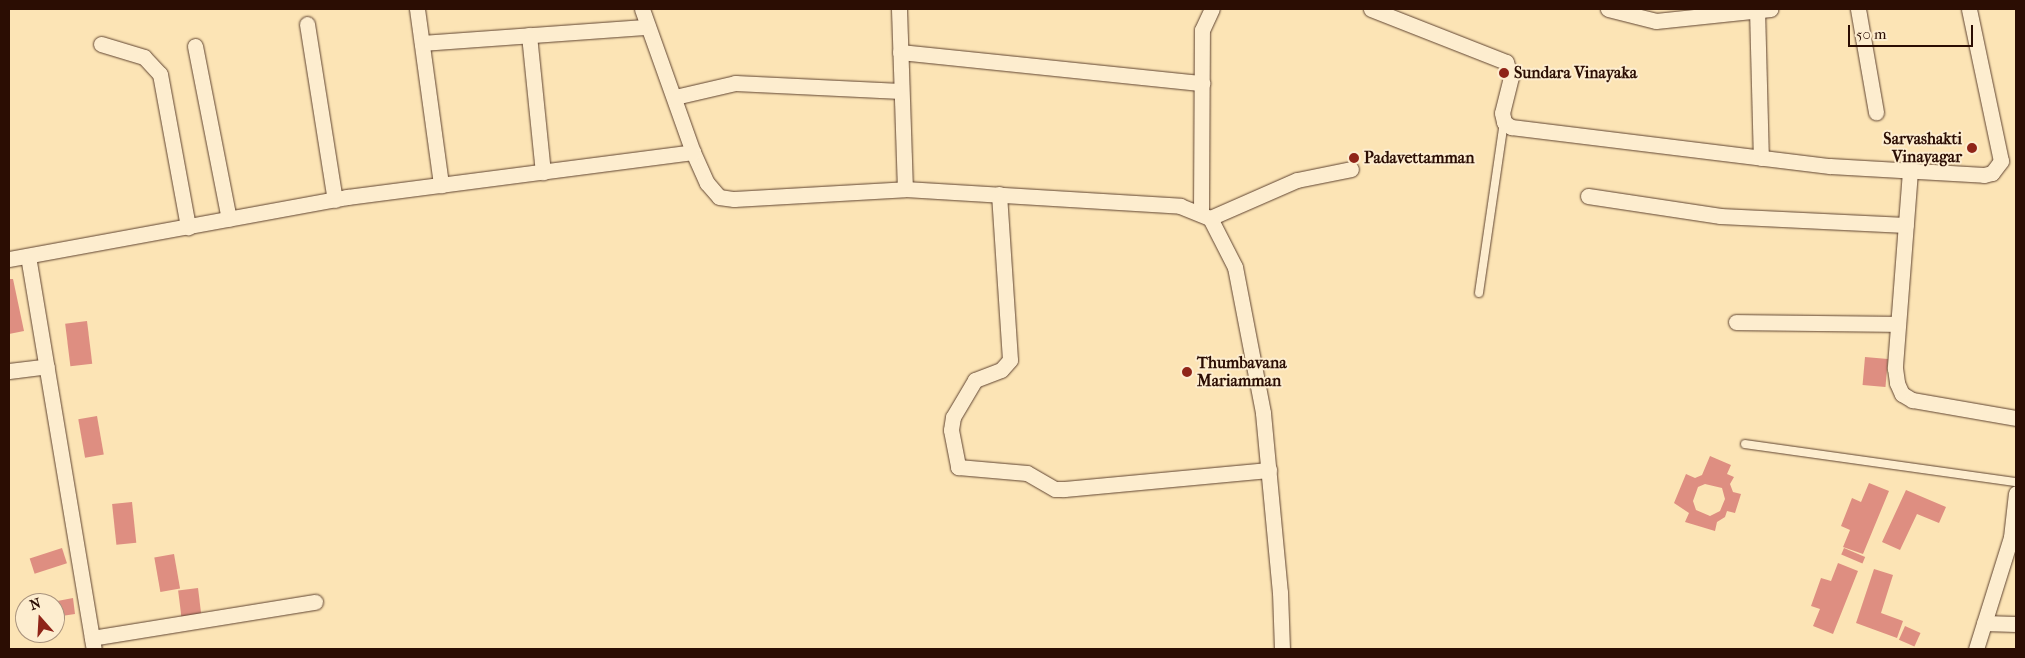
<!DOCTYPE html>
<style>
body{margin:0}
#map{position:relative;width:2025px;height:658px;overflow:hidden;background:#fce4b5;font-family:"IM FELL French Canon",serif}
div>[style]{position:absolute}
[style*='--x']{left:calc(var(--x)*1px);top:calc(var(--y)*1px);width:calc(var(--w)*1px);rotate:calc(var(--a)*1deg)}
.building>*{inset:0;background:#de8e81;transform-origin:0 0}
.roads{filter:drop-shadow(0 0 1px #5f4330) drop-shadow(0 0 1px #5f4330)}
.lane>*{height:8px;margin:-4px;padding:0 4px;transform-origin:4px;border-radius:4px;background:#fdedcf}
.street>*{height:15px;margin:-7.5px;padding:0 7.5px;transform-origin:7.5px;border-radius:7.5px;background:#fdedcf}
.dots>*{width:14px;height:14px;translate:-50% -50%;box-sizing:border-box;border:2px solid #fdedcf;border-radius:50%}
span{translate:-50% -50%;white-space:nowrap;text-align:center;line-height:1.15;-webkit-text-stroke:4px #fdedcf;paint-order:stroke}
.poi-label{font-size:16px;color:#2b0d03;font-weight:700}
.left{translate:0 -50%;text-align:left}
.right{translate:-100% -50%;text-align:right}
.frame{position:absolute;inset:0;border:10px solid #2b0d03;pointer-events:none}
.north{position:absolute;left:15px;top:593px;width:50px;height:50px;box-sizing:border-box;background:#fdedcf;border:1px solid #a9937d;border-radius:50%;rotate:341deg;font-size:14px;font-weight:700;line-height:20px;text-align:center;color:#2b0d03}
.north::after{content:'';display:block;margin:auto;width:18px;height:22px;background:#8f2418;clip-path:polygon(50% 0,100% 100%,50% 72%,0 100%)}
.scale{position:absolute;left:1848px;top:25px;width:125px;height:22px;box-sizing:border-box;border:2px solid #2b0d03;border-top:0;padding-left:6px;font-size:15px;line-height:18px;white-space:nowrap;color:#2b0d03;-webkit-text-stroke:4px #fdedcf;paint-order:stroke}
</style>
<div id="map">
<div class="building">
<i style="clip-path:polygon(9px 279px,13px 279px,24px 331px,9px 334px)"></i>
<i style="left:87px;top:321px;width:43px;height:22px;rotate:83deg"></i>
<i style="left:1865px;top:357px;width:23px;height:28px;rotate:5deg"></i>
<i style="left:97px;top:416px;width:39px;height:19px;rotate:80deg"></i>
<i style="clip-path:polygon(evenodd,1710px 456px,1731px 465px,1727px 474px,1734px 477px,1730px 484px,1733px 492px,1741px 494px,1735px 513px,1727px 511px,1725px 517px,1717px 522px,1715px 531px,1685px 522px,1689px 513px,1674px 503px,1686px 474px,1695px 478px,1702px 475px,1710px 456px,1705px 484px,1722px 488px,1725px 499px,1720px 511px,1710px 516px,1696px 510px,1693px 501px,1698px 487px,1705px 484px)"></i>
<i style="clip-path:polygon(1869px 483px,1889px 491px,1863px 554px,1843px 547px,1850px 530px,1841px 526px,1852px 498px,1861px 502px)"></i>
<i style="clip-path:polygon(1906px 490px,1946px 507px,1939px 523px,1917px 514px,1900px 550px,1882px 542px)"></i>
<i style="left:132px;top:502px;width:41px;height:20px;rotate:84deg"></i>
<i style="left:62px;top:548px;width:16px;height:34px;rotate:72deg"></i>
<i style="left:1844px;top:548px;width:23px;height:7px;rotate:23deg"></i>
<i style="left:174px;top:554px;width:35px;height:20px;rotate:80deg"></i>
<i style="clip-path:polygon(1838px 563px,1858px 571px,1833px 634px,1813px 626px,1820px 609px,1811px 606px,1821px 578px,1831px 581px)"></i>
<i style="clip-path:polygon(1874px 569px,1893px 575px,1881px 613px,1903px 621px,1897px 638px,1856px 623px)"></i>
<i style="left:198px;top:588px;width:32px;height:20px;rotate:83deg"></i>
<i style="clip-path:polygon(73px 598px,75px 614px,55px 617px,55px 603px,47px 603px)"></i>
<i style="left:1905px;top:626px;width:17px;height:15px;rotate:24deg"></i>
</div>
<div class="roads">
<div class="lane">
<i style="--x:1479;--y:293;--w:173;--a:-81.7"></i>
<i style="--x:1745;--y:444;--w:274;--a:8"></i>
</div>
<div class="street">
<i style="--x:417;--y:9;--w:178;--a:82.2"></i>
<i style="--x:642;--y:9;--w:152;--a:70.4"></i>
<i style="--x:693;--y:152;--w:34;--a:66"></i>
<i style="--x:707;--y:183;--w:18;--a:49"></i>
<i style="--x:719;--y:197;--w:15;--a:8"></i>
<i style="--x:734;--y:199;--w:171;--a:-3.3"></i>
<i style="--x:905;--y:189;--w:276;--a:3.5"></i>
<i style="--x:1180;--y:206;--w:32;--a:22"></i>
<i style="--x:1210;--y:218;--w:55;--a:63"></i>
<i style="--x:1235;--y:267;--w:149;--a:79.1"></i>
<i style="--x:1263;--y:413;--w:180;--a:84.6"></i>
<i style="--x:1280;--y:592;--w:57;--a:88"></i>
<i style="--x:899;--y:9;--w:180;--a:88.1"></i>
<i style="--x:1371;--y:9;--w:145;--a:21.4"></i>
<i style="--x:1506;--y:62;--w:16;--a:72"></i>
<i style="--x:1511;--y:77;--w:37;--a:104"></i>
<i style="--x:1502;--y:113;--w:9;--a:77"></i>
<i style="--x:1504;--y:122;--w:9;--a:36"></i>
<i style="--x:1511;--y:127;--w:321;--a:7"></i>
<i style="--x:1830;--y:166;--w:154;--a:3.3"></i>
<i style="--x:1984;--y:175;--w:8;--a:-14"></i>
<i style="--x:1992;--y:173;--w:15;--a:-53"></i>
<i style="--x:2001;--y:161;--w:155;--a:-101.9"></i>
<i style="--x:1608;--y:9;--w:49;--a:14"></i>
<i style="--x:1656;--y:21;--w:115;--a:-6"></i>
<i style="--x:1757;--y:9;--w:149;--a:88.5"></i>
<i style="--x:1858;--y:9;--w:105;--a:80.1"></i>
<i style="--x:307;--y:24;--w:178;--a:81"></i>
<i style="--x:529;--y:35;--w:138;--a:84.2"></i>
<i style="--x:422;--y:43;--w:226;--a:-4.1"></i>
<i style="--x:101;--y:44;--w:45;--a:16.8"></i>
<i style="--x:144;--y:57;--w:23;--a:47"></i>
<i style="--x:160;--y:74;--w:156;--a:79.6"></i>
<i style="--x:195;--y:46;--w:176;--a:78.9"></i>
<i style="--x:900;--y:52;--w:304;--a:5.9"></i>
<i style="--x:675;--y:97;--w:62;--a:-13.1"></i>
<i style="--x:735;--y:83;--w:166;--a:2.8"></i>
<i style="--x:1910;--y:171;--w:198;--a:94.4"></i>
<i style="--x:1895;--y:368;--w:15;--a:82"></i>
<i style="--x:1897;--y:383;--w:12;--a:66"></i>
<i style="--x:1902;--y:394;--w:12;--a:31"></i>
<i style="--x:1912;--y:400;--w:106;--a:9.8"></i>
<i style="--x:999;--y:194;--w:166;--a:86.2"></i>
<i style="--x:1010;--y:360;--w:13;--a:132"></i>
<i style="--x:1001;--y:370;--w:28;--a:159"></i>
<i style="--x:975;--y:380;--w:43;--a:120.7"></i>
<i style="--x:953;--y:417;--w:13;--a:99"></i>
<i style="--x:951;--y:430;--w:38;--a:79"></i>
<i style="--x:958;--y:467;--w:69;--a:5"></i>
<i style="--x:1027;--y:473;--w:32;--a:30"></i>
<i style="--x:1055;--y:489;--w:9;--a:0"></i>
<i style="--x:1064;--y:489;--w:206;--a:-5.3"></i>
<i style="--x:1588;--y:196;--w:134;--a:8.6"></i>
<i style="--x:1720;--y:216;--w:186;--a:2.8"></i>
<i style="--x:1201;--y:212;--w:182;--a:-89.7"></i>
<i style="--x:1202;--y:30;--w:23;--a:-65"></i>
<i style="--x:1210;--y:218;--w:95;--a:-23.6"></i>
<i style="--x:1297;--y:180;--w:55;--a:-11.5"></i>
<i style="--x:28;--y:256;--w:399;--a:80.5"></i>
<i style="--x:9;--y:259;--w:344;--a:-10.4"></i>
<i style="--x:347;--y:197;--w:349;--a:-7.4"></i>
<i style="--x:1736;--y:322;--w:162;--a:0.7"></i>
<i style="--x:9;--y:371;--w:38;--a:-7"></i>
<i style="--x:1984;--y:623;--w:32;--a:2"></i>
<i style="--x:92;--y:638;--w:226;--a:-9.2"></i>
<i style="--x:1976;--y:649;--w:117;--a:-72.6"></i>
<i style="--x:2011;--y:537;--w:44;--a:-83.5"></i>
</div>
</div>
<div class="dots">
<i style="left:1504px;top:73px;background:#8f2418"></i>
<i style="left:1972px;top:148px;background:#8f2418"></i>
<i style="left:1354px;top:158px;background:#8f2418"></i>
<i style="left:1187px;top:372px;background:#8f2418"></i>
</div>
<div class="poi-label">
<span class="left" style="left:1514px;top:73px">Sundara Vinayaka</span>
<span class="right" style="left:1962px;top:148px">Sarvashakti<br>Vinayagar</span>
<span class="left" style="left:1364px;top:158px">Padavettamman</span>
<span class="left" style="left:1197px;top:372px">Thumbavana<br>Mariamman</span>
</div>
<div class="frame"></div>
<div class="north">N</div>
<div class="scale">50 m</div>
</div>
